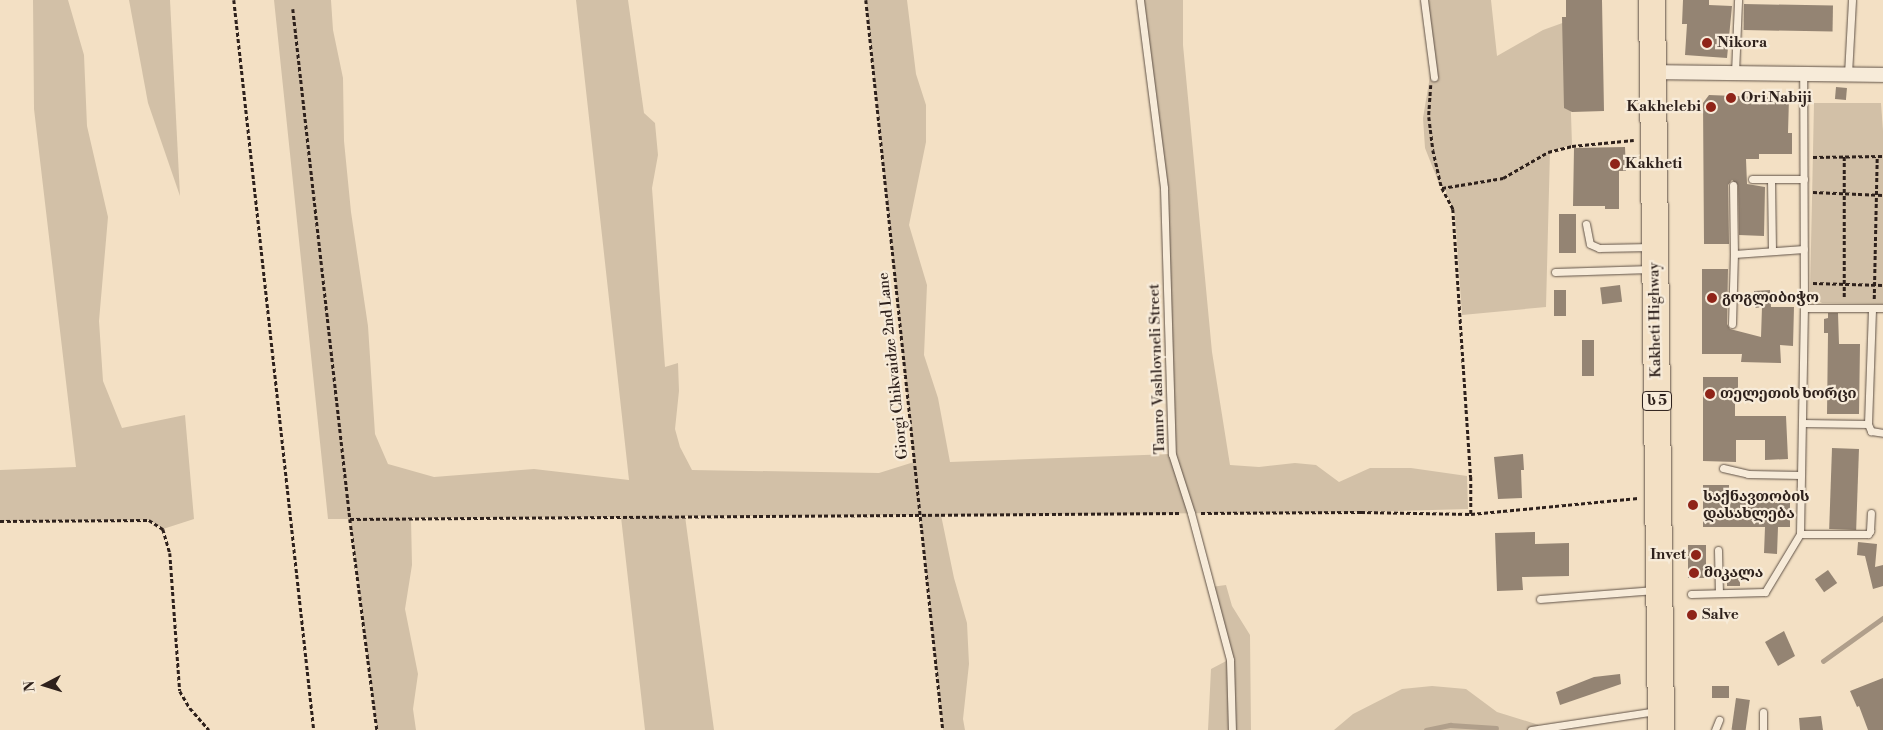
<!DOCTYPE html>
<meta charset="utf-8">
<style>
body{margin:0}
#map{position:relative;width:1883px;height:730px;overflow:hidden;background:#f3e0c4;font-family:"Libre Bodoni","Noto Serif Georgian",serif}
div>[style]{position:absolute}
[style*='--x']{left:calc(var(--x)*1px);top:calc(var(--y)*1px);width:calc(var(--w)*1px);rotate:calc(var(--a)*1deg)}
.green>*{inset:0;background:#d2c0a7}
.stream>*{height:4.5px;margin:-2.25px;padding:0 2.25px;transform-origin:2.25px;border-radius:2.25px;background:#b09f8b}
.building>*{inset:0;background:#948473;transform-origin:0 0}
.path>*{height:2.5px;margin-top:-1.25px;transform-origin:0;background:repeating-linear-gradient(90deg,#2e211c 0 4px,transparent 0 6.5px)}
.roads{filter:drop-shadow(0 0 1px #5f5146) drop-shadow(0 0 1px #5f5146)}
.lane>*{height:7px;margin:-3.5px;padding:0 3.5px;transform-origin:3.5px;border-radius:3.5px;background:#f7ebd9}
.street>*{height:14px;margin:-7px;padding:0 7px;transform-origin:7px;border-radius:7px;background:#f7ebd9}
.highway>*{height:26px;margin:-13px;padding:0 13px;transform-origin:13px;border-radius:13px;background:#f3e0c4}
.dots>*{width:14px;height:14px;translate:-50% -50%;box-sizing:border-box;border:2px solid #f7ebd9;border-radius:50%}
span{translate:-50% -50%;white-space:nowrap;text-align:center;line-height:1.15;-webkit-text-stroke:4.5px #f7ebd9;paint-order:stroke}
.shield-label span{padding:1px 4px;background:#f7ebd9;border:1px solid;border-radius:4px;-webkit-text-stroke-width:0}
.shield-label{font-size:14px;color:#2e211c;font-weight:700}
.poi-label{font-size:15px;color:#2e211c;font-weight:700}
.left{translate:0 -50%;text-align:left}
.right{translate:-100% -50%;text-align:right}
.street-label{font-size:15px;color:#2e211c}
.north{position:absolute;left:20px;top:660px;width:50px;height:50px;-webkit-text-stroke:4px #f7ebd9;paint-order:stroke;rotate:265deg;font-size:14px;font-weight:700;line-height:20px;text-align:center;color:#2e211c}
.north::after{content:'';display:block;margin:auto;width:18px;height:22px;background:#2e211c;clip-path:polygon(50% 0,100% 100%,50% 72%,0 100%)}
</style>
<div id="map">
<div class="green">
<i style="clip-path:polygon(33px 0,68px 0,84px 55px,87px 126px,108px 217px,99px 321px,103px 381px,122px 428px,185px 415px,194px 519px,163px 529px,149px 520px,0 521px,0 470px,76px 467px,34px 109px)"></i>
<i style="clip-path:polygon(129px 0,170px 0,180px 196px,148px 103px)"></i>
<i style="clip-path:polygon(274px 0,331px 0,333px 30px,343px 78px,344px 141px,351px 212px,368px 326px,375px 434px,388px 464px,434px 477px,534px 469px,629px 480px,576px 0,628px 0,644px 113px,655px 123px,658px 155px,652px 188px,665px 367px,678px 363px,679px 391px,675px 429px,680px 447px,692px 470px,879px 473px,914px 462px,866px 0,907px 0,916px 74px,926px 105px,926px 142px,909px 225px,927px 285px,924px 355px,938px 398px,950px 462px,1172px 454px,1164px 188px,1140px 0,1183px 0,1183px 45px,1212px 352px,1230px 465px,1259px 467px,1295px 463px,1316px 465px,1339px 482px,1370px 468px,1411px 468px,1467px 476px,1468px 509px,1361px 512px,941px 515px,954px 578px,967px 623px,969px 664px,963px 719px,965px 730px,943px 730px,920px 515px,685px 516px,714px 730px,645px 730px,621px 517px,411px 518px,412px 565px,405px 609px,418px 674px,413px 709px,416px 730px,377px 730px,350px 519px,328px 519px)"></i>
<i style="clip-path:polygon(1426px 0,1491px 0,1497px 56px,1543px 30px,1568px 21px,1572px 145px,1550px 151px,1546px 307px,1462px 315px,1455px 216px,1444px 186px,1440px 186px,1425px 148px,1423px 118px,1434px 52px)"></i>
<i style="clip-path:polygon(1814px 103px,1881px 103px,1883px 131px,1883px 304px,1822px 303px,1810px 295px)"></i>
<i style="clip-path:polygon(1226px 585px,1232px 606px,1250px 635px,1251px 730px,1208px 730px,1211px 669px,1230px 659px,1211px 587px)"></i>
<i style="clip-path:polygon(1432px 686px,1466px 689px,1497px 712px,1539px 725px,1533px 730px,1334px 730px,1353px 714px,1402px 689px)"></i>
</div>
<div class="stream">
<i style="--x:1823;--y:661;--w:74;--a:-35.6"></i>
<i style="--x:1426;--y:730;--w:25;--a:-12"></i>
<i style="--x:1450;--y:725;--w:46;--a:3.7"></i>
</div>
<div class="building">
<i style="clip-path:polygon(1566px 0,1602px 0,1604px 111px,1572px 112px,1564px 108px,1562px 17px,1566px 17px)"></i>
<i style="clip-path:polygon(1683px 0,1709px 0,1709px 5px,1732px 6px,1727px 58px,1685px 55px,1687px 24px,1682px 24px)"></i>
<i style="left:1744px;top:4px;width:89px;height:26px;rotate:1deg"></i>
<i style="left:1836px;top:87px;width:11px;height:12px;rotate:5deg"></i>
<i style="clip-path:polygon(1709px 95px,1789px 98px,1788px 133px,1792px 133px,1792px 154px,1759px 154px,1759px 159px,1746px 159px,1747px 184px,1765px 187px,1764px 236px,1739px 235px,1738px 185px,1732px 180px,1728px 185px,1729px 244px,1704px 244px,1703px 103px)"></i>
<i style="clip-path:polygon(1625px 147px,1626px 171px,1619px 171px,1619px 209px,1605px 209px,1605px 206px,1573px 206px,1574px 148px)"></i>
<i style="left:1559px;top:214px;width:17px;height:39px"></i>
<i style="clip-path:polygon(1702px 269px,1728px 269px,1727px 324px,1730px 329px,1761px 337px,1762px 307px,1755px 308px,1754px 291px,1770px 290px,1771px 307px,1794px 307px,1793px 346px,1780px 345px,1781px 363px,1741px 362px,1742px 354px,1702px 354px)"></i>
<i style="left:1620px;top:285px;width:17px;height:20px;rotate:83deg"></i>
<i style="left:1554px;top:290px;width:12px;height:26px"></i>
<i style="clip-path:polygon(1828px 313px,1838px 313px,1839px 344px,1860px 344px,1859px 414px,1827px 414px,1828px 333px,1824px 333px,1824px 319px,1828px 318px)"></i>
<i style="left:1582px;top:340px;width:12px;height:36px"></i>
<i style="clip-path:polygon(1703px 377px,1738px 377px,1738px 389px,1735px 389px,1735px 416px,1786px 416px,1788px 459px,1765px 460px,1765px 440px,1736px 440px,1736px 462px,1703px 461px)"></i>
<i style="left:1832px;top:448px;width:27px;height:81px;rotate:2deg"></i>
<i style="clip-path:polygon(1523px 454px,1524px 470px,1521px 470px,1522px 498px,1498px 499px,1494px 457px)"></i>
<i style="clip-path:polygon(1703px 485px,1729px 485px,1729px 499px,1775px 499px,1775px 503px,1790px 503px,1790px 527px,1778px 527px,1777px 554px,1764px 553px,1765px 527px,1703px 527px)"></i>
<i style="clip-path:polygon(1535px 532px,1535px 544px,1569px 543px,1569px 576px,1522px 577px,1523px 590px,1497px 591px,1495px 533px)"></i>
<i style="clip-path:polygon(1858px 542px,1877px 544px,1875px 567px,1883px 565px,1883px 586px,1873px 589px,1865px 556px,1857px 555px)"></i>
<i style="left:1688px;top:545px;width:18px;height:33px"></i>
<i style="left:1828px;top:570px;width:16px;height:16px;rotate:55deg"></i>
<i style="left:1727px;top:573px;width:13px;height:13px"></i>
<i style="clip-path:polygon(1784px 631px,1795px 656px,1778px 666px,1765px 642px)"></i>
<i style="clip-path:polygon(1620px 674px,1621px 684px,1560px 705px,1556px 692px,1594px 677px)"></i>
<i style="clip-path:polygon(1883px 678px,1883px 730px,1868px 730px,1859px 706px,1857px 707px,1850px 691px)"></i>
<i style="left:1712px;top:686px;width:17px;height:12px"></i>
<i style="left:1736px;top:698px;width:14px;height:32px;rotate:8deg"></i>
<i style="clip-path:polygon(1821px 716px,1823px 730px,1800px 730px,1799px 718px)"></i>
</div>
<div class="path">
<i style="--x:234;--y:0;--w:734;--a:83.75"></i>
<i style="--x:866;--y:0;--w:734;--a:83.98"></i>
<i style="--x:293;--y:9;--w:513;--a:83.62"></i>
<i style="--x:350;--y:519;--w:213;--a:82.7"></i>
<i style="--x:1431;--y:85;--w:32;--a:94"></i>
<i style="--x:1429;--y:117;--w:33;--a:83"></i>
<i style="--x:1433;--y:150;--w:39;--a:77"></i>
<i style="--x:1442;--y:188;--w:24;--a:62"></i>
<i style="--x:1453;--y:209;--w:269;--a:86.2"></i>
<i style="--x:1471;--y:477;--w:37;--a:90"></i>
<i style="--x:1813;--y:157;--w:70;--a:-0.8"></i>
<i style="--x:1442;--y:188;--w:62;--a:-9.3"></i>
<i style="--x:1503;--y:178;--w:52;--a:-30"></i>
<i style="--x:1548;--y:152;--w:25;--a:-14"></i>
<i style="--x:1572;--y:146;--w:62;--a:-5.5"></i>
<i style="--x:1813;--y:192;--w:70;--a:2.5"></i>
<i style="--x:1813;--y:283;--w:70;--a:1.6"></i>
<i style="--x:1844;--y:297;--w:141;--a:-90"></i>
<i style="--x:1874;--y:299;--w:143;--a:-88.8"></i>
<i style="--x:1201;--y:513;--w:160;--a:-0.4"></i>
<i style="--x:1361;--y:512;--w:110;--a:1"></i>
<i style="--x:1471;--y:514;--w:168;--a:-5.5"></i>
<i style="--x:350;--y:519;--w:831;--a:-0.41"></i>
<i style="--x:0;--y:521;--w:149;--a:-0.4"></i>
<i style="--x:149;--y:520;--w:17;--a:33"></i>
<i style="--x:163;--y:529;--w:25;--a:74"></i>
<i style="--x:170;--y:553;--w:138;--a:85.9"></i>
<i style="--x:180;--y:691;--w:20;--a:60"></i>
<i style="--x:190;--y:708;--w:29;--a:49"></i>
</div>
<div class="roads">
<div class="lane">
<i style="--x:1140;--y:0;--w:190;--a:82.7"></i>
<i style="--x:1164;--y:188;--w:266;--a:88.3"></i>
<i style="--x:1172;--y:454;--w:62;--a:72.1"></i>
<i style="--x:1191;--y:513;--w:152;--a:75.1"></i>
<i style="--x:1230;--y:660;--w:70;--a:88.4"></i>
<i style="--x:1424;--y:0;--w:78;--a:82.6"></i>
<i style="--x:1735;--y:73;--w:73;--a:-87.6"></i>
<i style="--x:1848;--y:74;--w:74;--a:-86.9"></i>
<i style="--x:1752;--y:179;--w:52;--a:0"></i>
<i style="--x:1771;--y:179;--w:72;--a:89.2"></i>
<i style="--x:1733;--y:185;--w:69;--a:89.2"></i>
<i style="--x:1734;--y:254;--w:70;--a:-4.1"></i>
<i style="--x:1586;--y:224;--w:20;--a:79"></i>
<i style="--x:1590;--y:244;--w:10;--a:24"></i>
<i style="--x:1599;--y:248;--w:52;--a:-1.1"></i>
<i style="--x:1555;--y:272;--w:96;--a:-1.8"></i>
<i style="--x:1804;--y:308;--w:79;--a:0"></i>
<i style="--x:1732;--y:324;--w:70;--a:-88.4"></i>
<i style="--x:1802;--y:423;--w:66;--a:0.9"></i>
<i style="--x:1868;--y:424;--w:116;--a:-88"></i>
<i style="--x:1868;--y:424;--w:8;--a:67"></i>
<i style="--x:1871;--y:431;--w:12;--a:9"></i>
<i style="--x:1723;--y:468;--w:26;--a:13"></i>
<i style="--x:1748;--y:474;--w:53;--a:1.1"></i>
<i style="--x:1800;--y:534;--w:68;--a:0"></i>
<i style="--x:1868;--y:534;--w:4;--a:-56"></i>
<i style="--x:1870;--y:531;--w:18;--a:-87"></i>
<i style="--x:1718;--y:550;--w:43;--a:88.7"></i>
<i style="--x:1691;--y:594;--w:74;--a:-1.5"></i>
<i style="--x:1765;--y:592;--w:68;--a:-58.9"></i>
<i style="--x:1800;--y:534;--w:226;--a:-89"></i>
<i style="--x:1804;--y:308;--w:234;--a:-90.2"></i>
<i style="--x:1540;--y:599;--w:115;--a:-4.5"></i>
<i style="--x:1531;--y:730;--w:126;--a:-8.6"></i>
<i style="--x:1715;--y:730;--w:11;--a:-68"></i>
<i style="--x:1763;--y:730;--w:18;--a:-90"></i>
</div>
<div class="street">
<i style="--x:1652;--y:72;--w:231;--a:0.7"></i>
</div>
<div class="highway">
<i style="--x:1652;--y:0;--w:730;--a:89.29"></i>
</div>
</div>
<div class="dots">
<i style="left:1707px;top:43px;background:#8f2418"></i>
<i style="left:1731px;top:98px;background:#8f2418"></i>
<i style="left:1711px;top:107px;background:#8f2418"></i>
<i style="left:1615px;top:164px;background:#8f2418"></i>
<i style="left:1712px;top:298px;background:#8f2418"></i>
<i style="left:1710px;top:394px;background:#8f2418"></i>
<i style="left:1693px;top:505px;background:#8f2418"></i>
<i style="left:1696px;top:555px;background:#8f2418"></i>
<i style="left:1694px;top:573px;background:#8f2418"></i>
<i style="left:1692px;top:615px;background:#8f2418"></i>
</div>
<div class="shield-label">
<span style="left:1657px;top:401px">ს 5</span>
</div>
<div class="poi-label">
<span class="left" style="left:1717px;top:43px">Nikora</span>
<span class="left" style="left:1741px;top:98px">Ori Nabiji</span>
<span class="right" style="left:1701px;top:107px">Kakhelebi</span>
<span class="left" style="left:1625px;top:164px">Kakheti</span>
<span class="left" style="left:1722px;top:298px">გოგლიბიჭო</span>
<span class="left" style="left:1720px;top:394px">თელეთის ხორცი</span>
<span class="left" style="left:1703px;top:505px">საქნავთობის<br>დასახლება</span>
<span class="right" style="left:1686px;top:555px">Invet</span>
<span class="left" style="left:1704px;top:573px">მიკალა</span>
<span class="left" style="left:1702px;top:615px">Salve</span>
</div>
<div class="street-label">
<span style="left:1655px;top:320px;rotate:-91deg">Kakheti Highway</span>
<span style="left:893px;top:366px;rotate:-96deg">Giorgi Chikvaidze 2nd Lane</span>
<span style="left:1157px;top:369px;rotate:-92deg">Tamro Vashlovneli Street</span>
</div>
<div class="north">N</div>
</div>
